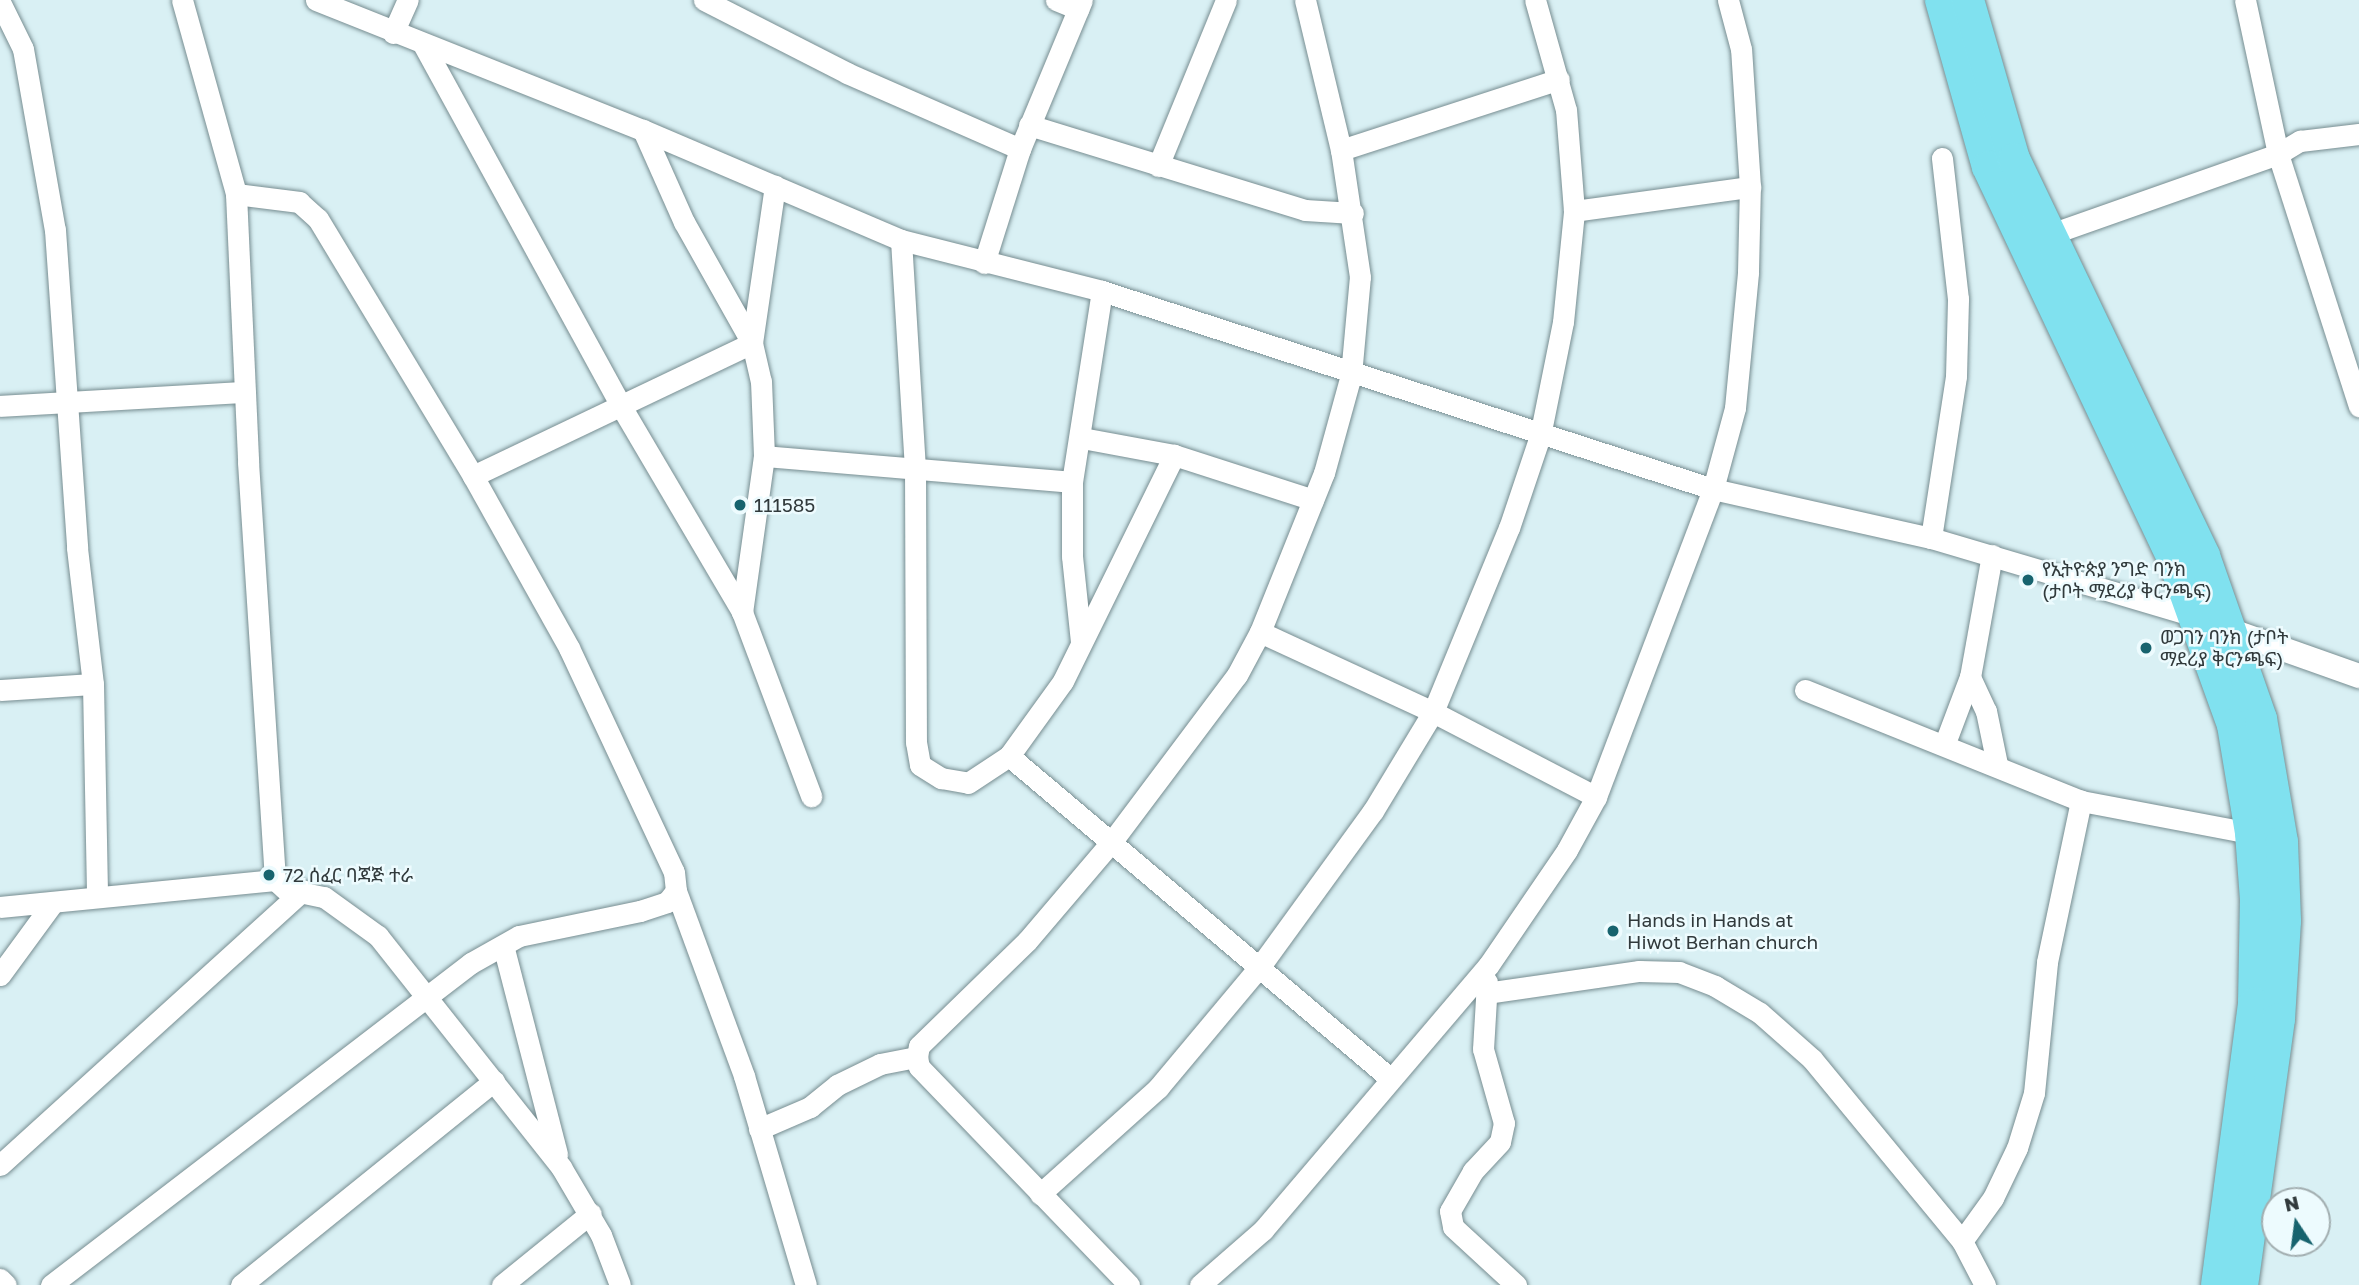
<!DOCTYPE html>
<meta charset="utf-8">
<style>
body{margin:0}
#map{position:relative;width:2359px;height:1285px;overflow:hidden;background:#d9f0f4;font-family:"Golos Text","Noto Sans Ethiopic",sans-serif}
div>[style]{position:absolute}
[style*='--x']{left:calc(var(--x)*1px);top:calc(var(--y)*1px);width:calc(var(--w)*1px);rotate:calc(var(--a)*1deg)}
.roads{filter:drop-shadow(0 0 2px #778d91) drop-shadow(0 0 2px #778d91)}
.minor>*{height:21px;margin:-10.5px;padding:0 10.5px;transform-origin:10.5px;border-radius:10.5px;background:#fff}
.tertiary>*{height:24px;margin:-12px;padding:0 12px;transform-origin:12px;border-radius:12px;background:#fff}
.primary>*{height:32px;margin:-16px;padding:0 16px;transform-origin:16px;border-radius:16px;background:#80e1ef}
.dots>*{width:19px;height:19px;translate:-50% -50%;box-sizing:border-box;border:4px solid #edfbfe;border-radius:50%}
span{translate:-50% -50%;white-space:nowrap;text-align:center;line-height:1.15;-webkit-text-stroke:5px #edfbfe;paint-order:stroke}
.poi-label{font-size:19px;color:#313a3c}
.left{translate:0 -50%;text-align:left}
.north{position:absolute;left:2261px;top:1187px;width:70px;height:70px;box-sizing:border-box;background:#edfbfe;border:2px solid #a2aeb0;border-radius:50%;rotate:347deg;font-size:19px;font-weight:700;line-height:28px;text-align:center;color:#313a3c}
.north::after{content:'';display:block;margin:auto;width:24px;height:32px;background:#17636e;clip-path:polygon(50% 0,100% 100%,50% 72%,0 100%)}
</style>
<div id="map">
<div class="roads">
<div class="minor">
<i style="--x:182;--y:0;--w:201;--a:74.4"></i>
<i style="--x:236;--y:194;--w:268;--a:87.4"></i>
<i style="--x:248;--y:462;--w:419;--a:86.3"></i>
<i style="--x:275;--y:880;--w:13;--a:42"></i>
<i style="--x:285;--y:889;--w:40;--a:12"></i>
<i style="--x:324;--y:897;--w:67;--a:35.8"></i>
<i style="--x:378;--y:936;--w:295;--a:51.6"></i>
<i style="--x:561;--y:1167;--w:79;--a:59.5"></i>
<i style="--x:601;--y:1235;--w:53;--a:69.2"></i>
<i style="--x:316;--y:0;--w:352;--a:21.7"></i>
<i style="--x:643;--y:130;--w:280;--a:23.1"></i>
<i style="--x:901;--y:240;--w:207;--a:14.2"></i>
<i style="--x:1102;--y:291;--w:642;--a:17.96"></i>
<i style="--x:1713;--y:489;--w:223;--a:12.7"></i>
<i style="--x:1931;--y:538;--w:277;--a:16.5"></i>
<i style="--x:704;--y:0;--w:161;--a:27"></i>
<i style="--x:847;--y:73;--w:189;--a:23.7"></i>
<i style="--x:1056;--y:0;--w:24;--a:22"></i>
<i style="--x:2245;--y:0;--w:157;--a:77.9"></i>
<i style="--x:2278;--y:154;--w:265;--a:72.2"></i>
<i style="--x:0;--y:2;--w:52;--a:63.9"></i>
<i style="--x:23;--y:49;--w:184;--a:80"></i>
<i style="--x:55;--y:230;--w:319;--a:86"></i>
<i style="--x:77;--y:548;--w:137;--a:83.3"></i>
<i style="--x:93;--y:684;--w:212;--a:88.9"></i>
<i style="--x:393;--y:33;--w:36;--a:-66"></i>
<i style="--x:424;--y:46;--w:413;--a:61.3"></i>
<i style="--x:622;--y:408;--w:237;--a:59.5"></i>
<i style="--x:742;--y:612;--w:197;--a:69.4"></i>
<i style="--x:1029;--y:125;--w:289;--a:17.1"></i>
<i style="--x:1305;--y:210;--w:48;--a:3.6"></i>
<i style="--x:643;--y:130;--w:101;--a:66"></i>
<i style="--x:684;--y:222;--w:139;--a:60.7"></i>
<i style="--x:752;--y:343;--w:39;--a:77"></i>
<i style="--x:761;--y:381;--w:75;--a:87.7"></i>
<i style="--x:764;--y:456;--w:158;--a:98"></i>
<i style="--x:1341;--y:150;--w:229;--a:-18"></i>
<i style="--x:1158;--y:166;--w:179;--a:-67.7"></i>
<i style="--x:236;--y:194;--w:64;--a:7.2"></i>
<i style="--x:299;--y:202;--w:25;--a:42"></i>
<i style="--x:318;--y:219;--w:300;--a:58.9"></i>
<i style="--x:473;--y:476;--w:197;--a:60.8"></i>
<i style="--x:569;--y:648;--w:247;--a:64.9"></i>
<i style="--x:674;--y:872;--w:19;--a:84"></i>
<i style="--x:676;--y:891;--w:197;--a:69.8"></i>
<i style="--x:744;--y:1076;--w:218;--a:73.5"></i>
<i style="--x:1574;--y:211;--w:178;--a:-7.8"></i>
<i style="--x:2051;--y:234;--w:241;--a:-19.4"></i>
<i style="--x:2278;--y:154;--w:26;--a:-31"></i>
<i style="--x:2300;--y:141;--w:59;--a:-6.8"></i>
<i style="--x:901;--y:240;--w:226;--a:86.5"></i>
<i style="--x:915;--y:466;--w:276;--a:89.8"></i>
<i style="--x:916;--y:742;--w:23;--a:80"></i>
<i style="--x:920;--y:765;--w:25;--a:32"></i>
<i style="--x:941;--y:778;--w:27;--a:10"></i>
<i style="--x:968;--y:783;--w:49;--a:-33.4"></i>
<i style="--x:1009;--y:756;--w:92;--a:-54.2"></i>
<i style="--x:1063;--y:681;--w:252;--a:-63.8"></i>
<i style="--x:984;--y:263;--w:120;--a:-72.5"></i>
<i style="--x:1020;--y:149;--w:161;--a:-67.4"></i>
<i style="--x:752;--y:343;--w:159;--a:-81.7"></i>
<i style="--x:0;--y:406;--w:245;--a:-3.3"></i>
<i style="--x:1082;--y:438;--w:94;--a:10.5"></i>
<i style="--x:1174;--y:455;--w:146;--a:17.9"></i>
<i style="--x:764;--y:456;--w:309;--a:4.8"></i>
<i style="--x:473;--y:476;--w:309;--a:-25.5"></i>
<i style="--x:1931;--y:538;--w:164;--a:-81.2"></i>
<i style="--x:1956;--y:376;--w:77;--a:-88.5"></i>
<i style="--x:1958;--y:299;--w:142;--a:-96.5"></i>
<i style="--x:1260;--y:632;--w:191;--a:24.8"></i>
<i style="--x:1433;--y:712;--w:184;--a:27.5"></i>
<i style="--x:1081;--y:642;--w:86;--a:-96"></i>
<i style="--x:1072;--y:556;--w:74;--a:-90"></i>
<i style="--x:1072;--y:482;--w:193;--a:-81.1"></i>
<i style="--x:1970;--y:677;--w:38;--a:65"></i>
<i style="--x:1986;--y:711;--w:54;--a:78.3"></i>
<i style="--x:0;--y:690;--w:93;--a:-3.7"></i>
<i style="--x:1805;--y:690;--w:297;--a:21.9"></i>
<i style="--x:2081;--y:801;--w:173;--a:10.7"></i>
<i style="--x:1945;--y:743;--w:71;--a:-69.3"></i>
<i style="--x:1970;--y:677;--w:124;--a:-79.8"></i>
<i style="--x:1009;--y:756;--w:500;--a:40.22"></i>
<i style="--x:0;--y:907;--w:276;--a:-5.6"></i>
<i style="--x:504;--y:949;--w:212;--a:75.5"></i>
<i style="--x:0;--y:975;--w:88;--a:-53.8"></i>
<i style="--x:1487;--y:982;--w:67;--a:93.4"></i>
<i style="--x:1483;--y:1049;--w:77;--a:74.2"></i>
<i style="--x:1504;--y:1123;--w:19;--a:102"></i>
<i style="--x:1500;--y:1142;--w:40;--a:133"></i>
<i style="--x:1473;--y:1171;--w:46;--a:119.9"></i>
<i style="--x:1450;--y:1211;--w:16;--a:79"></i>
<i style="--x:1453;--y:1227;--w:86;--a:42.6"></i>
<i style="--x:1486;--y:993;--w:155;--a:-8.2"></i>
<i style="--x:1639;--y:971;--w:40;--a:1.4"></i>
<i style="--x:1679;--y:972;--w:39;--a:21"></i>
<i style="--x:1715;--y:986;--w:52;--a:31"></i>
<i style="--x:1760;--y:1013;--w:69;--a:41.5"></i>
<i style="--x:1812;--y:1059;--w:236;--a:50.5"></i>
<i style="--x:1962;--y:1241;--w:50;--a:62.4"></i>
<i style="--x:759;--y:1129;--w:56;--a:-23.3"></i>
<i style="--x:810;--y:1107;--w:35;--a:-39"></i>
<i style="--x:837;--y:1085;--w:48;--a:-26"></i>
<i style="--x:880;--y:1064;--w:38;--a:-11"></i>
<i style="--x:0;--y:1165;--w:409;--a:-42.2"></i>
<i style="--x:1040;--y:1194;--w:159;--a:-41.9"></i>
<i style="--x:1158;--y:1088;--w:160;--a:-50.1"></i>
<i style="--x:1261;--y:965;--w:190;--a:-54"></i>
<i style="--x:1373;--y:811;--w:116;--a:-58.8"></i>
<i style="--x:1433;--y:712;--w:199;--a:-67.6"></i>
<i style="--x:1509;--y:528;--w:97;--a:-71.4"></i>
<i style="--x:1540;--y:436;--w:116;--a:-78.6"></i>
<i style="--x:1563;--y:322;--w:112;--a:-84.3"></i>
<i style="--x:1574;--y:211;--w:101;--a:-94.5"></i>
<i style="--x:1566;--y:110;--w:114;--a:-105.7"></i>
<i style="--x:1962;--y:1241;--w:53;--a:-54.2"></i>
<i style="--x:1993;--y:1198;--w:55;--a:-64.4"></i>
<i style="--x:2017;--y:1148;--w:58;--a:-72.8"></i>
<i style="--x:2034;--y:1093;--w:132;--a:-84.3"></i>
<i style="--x:2047;--y:962;--w:165;--a:-78.1"></i>
<i style="--x:0;--y:1279;--w:8;--a:45"></i>
<i style="--x:51;--y:1285;--w:529;--a:-37.48"></i>
<i style="--x:471;--y:963;--w:55;--a:-29.4"></i>
<i style="--x:519;--y:936;--w:124;--a:-11.7"></i>
<i style="--x:640;--y:911;--w:28;--a:-18"></i>
<i style="--x:667;--y:902;--w:14;--a:-51"></i>
<i style="--x:241;--y:1285;--w:325;--a:-38.9"></i>
<i style="--x:502;--y:1285;--w:114;--a:-39"></i>
<i style="--x:1129;--y:1285;--w:303;--a:-133.9"></i>
<i style="--x:919;--y:1067;--w:10;--a:-101"></i>
<i style="--x:917;--y:1057;--w:11;--a:-80"></i>
<i style="--x:919;--y:1046;--w:151;--a:-44.2"></i>
<i style="--x:1027;--y:941;--w:133;--a:-49.6"></i>
<i style="--x:1113;--y:840;--w:206;--a:-53.1"></i>
<i style="--x:1237;--y:675;--w:49;--a:-61.9"></i>
<i style="--x:1260;--y:632;--w:171;--a:-68.1"></i>
<i style="--x:1324;--y:473;--w:102;--a:-74.6"></i>
<i style="--x:1351;--y:375;--w:98;--a:-84.8"></i>
<i style="--x:1360;--y:277;--w:128;--a:-98.5"></i>
<i style="--x:1341;--y:150;--w:154;--a:-103.5"></i>
<i style="--x:1200;--y:1285;--w:84;--a:-41.1"></i>
<i style="--x:1263;--y:1230;--w:347;--a:-49.6"></i>
<i style="--x:1488;--y:966;--w:140;--a:-55.7"></i>
<i style="--x:1567;--y:850;--w:60;--a:-61.3"></i>
<i style="--x:1596;--y:797;--w:329;--a:-69.2"></i>
<i style="--x:1713;--y:489;--w:84;--a:-74.8"></i>
<i style="--x:1735;--y:408;--w:137;--a:-84.5"></i>
<i style="--x:1748;--y:272;--w:85;--a:-88.7"></i>
<i style="--x:1750;--y:187;--w:138;--a:-93.7"></i>
<i style="--x:1741;--y:49;--w:51;--a:-104.9"></i>
</div>
<div class="tertiary">
<i style="--x:2218;--y:626;--w:150;--a:19.5"></i>
</div>
<div class="primary">
<i style="--x:1941;--y:0;--w:173;--a:74.3"></i>
<i style="--x:1988;--y:167;--w:436;--a:64.7"></i>
<i style="--x:2174;--y:561;--w:174;--a:70.2"></i>
<i style="--x:2233;--y:725;--w:109;--a:80.5"></i>
<i style="--x:2251;--y:833;--w:66;--a:85.7"></i>
<i style="--x:2256;--y:899;--w:105;--a:91.1"></i>
<i style="--x:2254;--y:1004;--w:283;--a:97.5"></i>
<i style="--x:1968;--y:0;--w:166;--a:73.9"></i>
<i style="--x:2014;--y:159;--w:440;--a:64.4"></i>
<i style="--x:2204;--y:556;--w:173;--a:70.7"></i>
<i style="--x:2261;--y:719;--w:125;--a:80.3"></i>
<i style="--x:2282;--y:842;--w:79;--a:87.8"></i>
<i style="--x:2285;--y:921;--w:98;--a:93.5"></i>
<i style="--x:2279;--y:1019;--w:269;--a:97.9"></i>
</div>
</div>
<div class="dots">
<i style="left:740px;top:505px;background:#17636e"></i>
<i style="left:2028px;top:580px;background:#17636e"></i>
<i style="left:2146px;top:648px;background:#17636e"></i>
<i style="left:269px;top:875px;background:#17636e"></i>
<i style="left:1613px;top:931px;background:#17636e"></i>
</div>
<div class="poi-label">
<span class="left" style="left:754px;top:505px">111585</span>
<span class="left" style="left:2042px;top:580px">የኢትዮጵያ ንግድ ባንክ<br>(ታቦት ማደሪያ ቅርንጫፍ)</span>
<span class="left" style="left:2160px;top:648px">ወጋገን ባንክ (ታቦት<br>ማደሪያ ቅርንጫፍ)</span>
<span class="left" style="left:283px;top:875px">72 ሰፈር ባጃጅ ተራ</span>
<span class="left" style="left:1627px;top:931px">Hands in Hands at<br>Hiwot Berhan church</span>
</div>
<div class="north">N</div>
</div>
